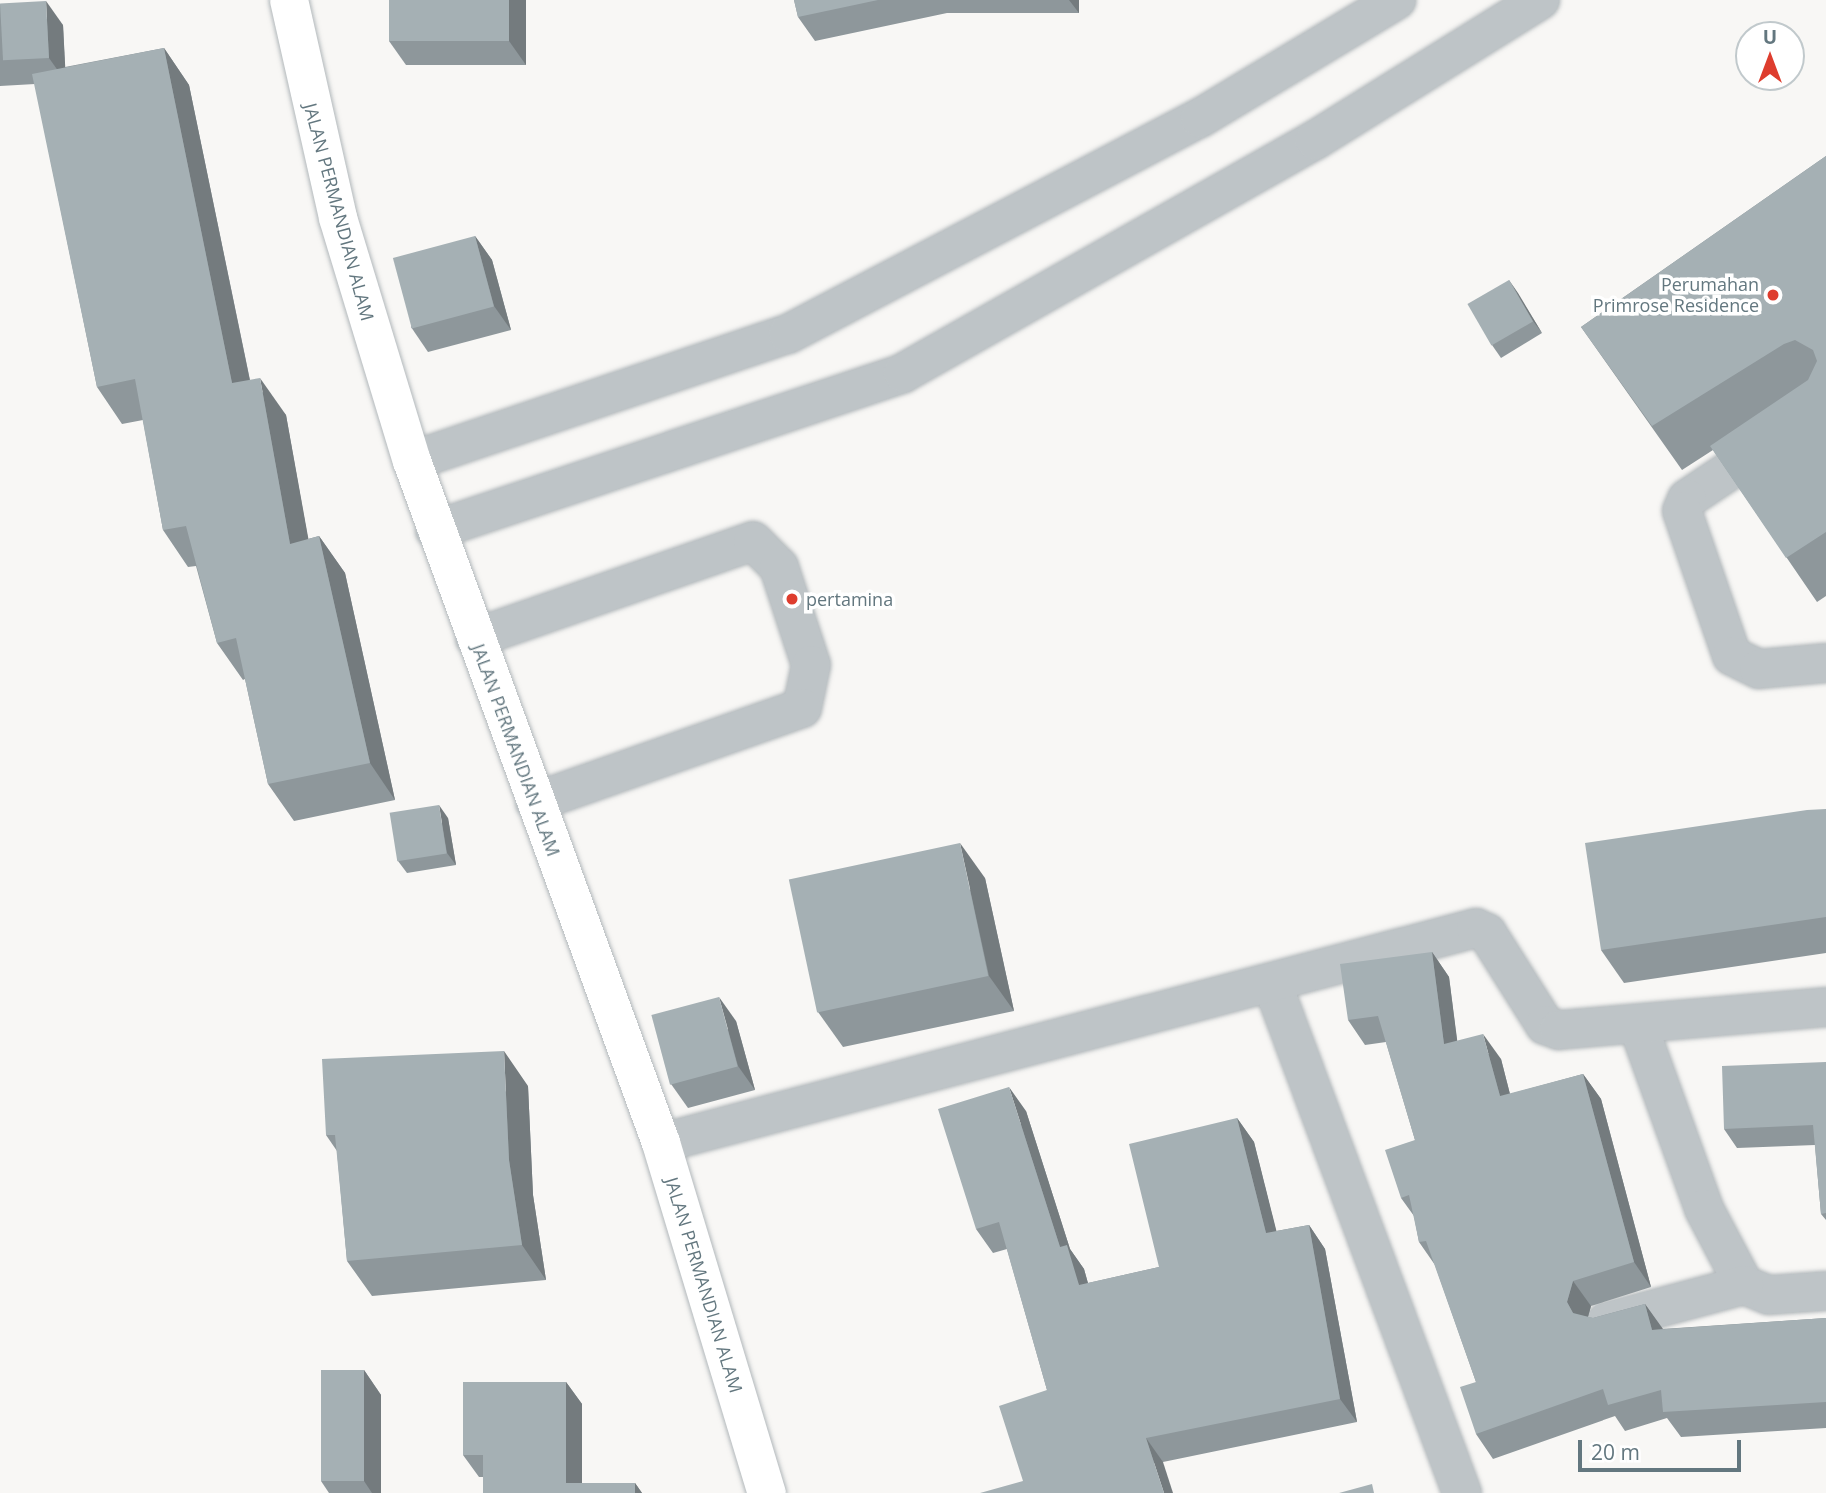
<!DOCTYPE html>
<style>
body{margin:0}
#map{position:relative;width:1826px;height:1493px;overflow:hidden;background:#f8f7f5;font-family:"Open Sans",sans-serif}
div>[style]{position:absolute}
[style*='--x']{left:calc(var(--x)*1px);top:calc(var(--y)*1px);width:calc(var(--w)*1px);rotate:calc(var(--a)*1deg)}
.roads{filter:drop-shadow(0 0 2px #b2b8bb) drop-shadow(0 0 2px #b2b8bb)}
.minor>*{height:38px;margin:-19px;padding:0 19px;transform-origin:19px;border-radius:19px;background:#bec4c7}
.major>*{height:38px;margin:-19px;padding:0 19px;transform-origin:19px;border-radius:19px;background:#fff}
.wall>*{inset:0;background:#8e979b}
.shaded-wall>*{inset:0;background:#747b7e}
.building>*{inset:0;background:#a5b0b4;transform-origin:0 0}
.dots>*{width:19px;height:19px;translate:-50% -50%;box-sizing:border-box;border:4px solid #fff;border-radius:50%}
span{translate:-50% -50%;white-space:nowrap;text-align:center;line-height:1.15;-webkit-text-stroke:7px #fff;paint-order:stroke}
.street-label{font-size:18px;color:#63777f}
.poi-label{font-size:18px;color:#63777f}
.right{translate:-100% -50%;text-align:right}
.left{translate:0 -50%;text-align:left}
.north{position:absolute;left:1735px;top:21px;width:70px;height:70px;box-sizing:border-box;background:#fff;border:2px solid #c1c9cc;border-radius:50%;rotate:0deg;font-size:19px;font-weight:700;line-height:28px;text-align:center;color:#63777f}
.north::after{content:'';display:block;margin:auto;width:24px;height:32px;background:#de3d2e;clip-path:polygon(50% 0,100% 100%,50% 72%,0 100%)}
.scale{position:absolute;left:1578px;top:1440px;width:163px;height:32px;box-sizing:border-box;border:4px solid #63777f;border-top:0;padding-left:9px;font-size:21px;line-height:24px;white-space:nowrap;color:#63777f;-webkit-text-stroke:5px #fff;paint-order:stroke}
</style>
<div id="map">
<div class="roads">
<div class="minor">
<i style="--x:1826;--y:406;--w:167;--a:146.2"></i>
<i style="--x:1687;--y:499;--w:13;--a:113"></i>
<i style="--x:1682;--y:511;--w:153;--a:71"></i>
<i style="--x:1732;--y:656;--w:30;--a:26"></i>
<i style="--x:1759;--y:669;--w:67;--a:-5.1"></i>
<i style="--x:412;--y:461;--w:397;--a:-18.7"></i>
<i style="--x:788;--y:334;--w:465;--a:-27.7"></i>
<i style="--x:1200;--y:118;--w:229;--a:-31"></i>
<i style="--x:435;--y:530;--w:494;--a:-18.5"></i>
<i style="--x:903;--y:373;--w:473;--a:-29.5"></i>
<i style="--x:1315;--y:140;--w:265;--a:-31.9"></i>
<i style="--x:475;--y:638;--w:294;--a:-19.2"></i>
<i style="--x:753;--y:541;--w:37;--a:45"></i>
<i style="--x:779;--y:567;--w:103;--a:71.9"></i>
<i style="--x:811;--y:665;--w:44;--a:101.8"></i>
<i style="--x:802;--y:708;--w:283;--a:160.6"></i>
<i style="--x:1272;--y:983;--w:544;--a:69.57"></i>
<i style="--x:1639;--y:1028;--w:192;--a:70.2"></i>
<i style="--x:1704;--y:1209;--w:86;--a:62.2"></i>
<i style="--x:1744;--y:1285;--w:27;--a:22"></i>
<i style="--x:1769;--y:1295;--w:57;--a:-4"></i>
<i style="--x:661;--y:1143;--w:843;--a:-14.78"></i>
<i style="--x:1476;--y:928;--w:12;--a:24"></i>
<i style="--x:1487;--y:933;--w:109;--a:57.8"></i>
<i style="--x:1545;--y:1025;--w:15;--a:20"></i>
<i style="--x:1559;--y:1030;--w:268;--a:-4.9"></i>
<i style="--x:1606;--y:1322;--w:143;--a:-15"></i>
</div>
<div class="major">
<i style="--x:289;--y:0;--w:223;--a:77.3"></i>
<i style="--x:338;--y:218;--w:254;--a:73.1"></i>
<i style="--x:412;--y:461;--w:726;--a:69.94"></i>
<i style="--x:661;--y:1143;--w:366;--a:73.2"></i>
</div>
</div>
<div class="wall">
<i style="clip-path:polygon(526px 0,526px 65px,406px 65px,389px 41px)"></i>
<i style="clip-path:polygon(794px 0,1079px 0,1079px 13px,947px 13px,815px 41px,798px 17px)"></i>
<i style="clip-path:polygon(0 4px,63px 25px,65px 67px,164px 48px,189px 85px,250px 380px,286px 415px,308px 539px,319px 536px,345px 573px,395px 800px,294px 821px,268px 784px,245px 679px,243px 680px,217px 643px,196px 566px,188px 567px,163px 530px,143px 420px,122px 424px,97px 387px,35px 84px,0 86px)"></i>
<i style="clip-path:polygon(1826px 156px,1826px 596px,1817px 602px,1713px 450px,1682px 470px,1581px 327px)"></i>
<i style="clip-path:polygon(475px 236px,492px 260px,511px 330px,428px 352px,411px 327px)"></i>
<i style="clip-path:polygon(1509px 280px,1542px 333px,1501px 358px,1492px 345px)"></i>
<i style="clip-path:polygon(1826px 809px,1826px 953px,1624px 983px,1601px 950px)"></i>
<i style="clip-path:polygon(448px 818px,456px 865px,407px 873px,398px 861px)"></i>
<i style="clip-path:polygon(985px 878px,1014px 1011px,843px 1047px,818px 1012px)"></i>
<i style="clip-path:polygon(1432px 952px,1449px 977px,1457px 1041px,1501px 1059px,1510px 1094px,1583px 1074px,1601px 1099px,1651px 1287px,1591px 1306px,1588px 1317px,1593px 1318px,1645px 1304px,1662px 1329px,1826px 1318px,1826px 1428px,1681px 1437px,1667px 1418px,1625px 1431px,1615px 1416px,1493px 1459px,1476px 1434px,1476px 1382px,1435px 1265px,1419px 1242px,1414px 1216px,1401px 1198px,1415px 1140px,1386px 1042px,1365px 1045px,1348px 1020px)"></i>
<i style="clip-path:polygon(736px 1021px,755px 1090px,688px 1108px,671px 1084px)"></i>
<i style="clip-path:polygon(1826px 1062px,1826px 1220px,1821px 1214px,1815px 1145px,1737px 1148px,1724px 1129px)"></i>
<i style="clip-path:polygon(528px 1086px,533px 1195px,546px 1280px,372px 1296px,347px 1261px,337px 1151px,326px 1135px)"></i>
<i style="clip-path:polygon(1026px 1111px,1070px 1249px,1084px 1269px,1088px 1283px,1159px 1267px,1237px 1118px,1254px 1142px,1276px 1231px,1309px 1225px,1325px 1249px,1357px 1422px,1163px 1462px,1023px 1481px,1047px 1390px,1007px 1249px,993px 1253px,976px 1229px)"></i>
<i style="clip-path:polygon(364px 1370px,381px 1395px,381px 1493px,329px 1493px,321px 1481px)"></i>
<i style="clip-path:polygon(566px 1382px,582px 1404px,582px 1483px,635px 1483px,642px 1493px,483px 1493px,483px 1477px,479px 1477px,463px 1455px)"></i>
</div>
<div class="shaded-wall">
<i style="clip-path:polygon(509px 0,526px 0,526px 65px,509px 41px)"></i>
<i style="clip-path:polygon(1069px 0,1079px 0,1079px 13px)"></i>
<i style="clip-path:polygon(46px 1px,63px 25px,66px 82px,49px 58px)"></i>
<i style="clip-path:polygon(164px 48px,189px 85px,258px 420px,232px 383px)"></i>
<i style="clip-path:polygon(475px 236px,492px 260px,511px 330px,494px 306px)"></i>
<i style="clip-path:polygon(1509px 280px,1518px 293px,1542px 333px,1533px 321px)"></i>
<i style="clip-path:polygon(260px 378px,286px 415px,316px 581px,290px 544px)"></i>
<i style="clip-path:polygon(319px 536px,345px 573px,395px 800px,370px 763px)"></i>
<i style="clip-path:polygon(439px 805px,448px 818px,456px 865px,447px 853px)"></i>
<i style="clip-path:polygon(960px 843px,985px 878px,1014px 1011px,989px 976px)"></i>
<i style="clip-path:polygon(1432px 952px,1449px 977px,1461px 1070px,1444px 1044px)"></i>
<i style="clip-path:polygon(719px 997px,736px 1021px,755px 1090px,738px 1066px)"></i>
<i style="clip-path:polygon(1483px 1034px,1501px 1059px,1517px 1122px,1500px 1096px)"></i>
<i style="clip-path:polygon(504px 1051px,528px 1086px,533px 1195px,546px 1280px,522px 1245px,509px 1160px)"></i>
<i style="clip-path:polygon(1583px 1074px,1601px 1099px,1651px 1287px,1634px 1262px)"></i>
<i style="clip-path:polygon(1009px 1087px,1026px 1111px,1070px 1249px,1084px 1269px,1095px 1309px,1079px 1285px,1060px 1247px)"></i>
<i style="clip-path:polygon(1237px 1118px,1254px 1142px,1283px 1257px,1266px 1233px)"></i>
<i style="clip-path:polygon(1309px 1225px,1325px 1249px,1357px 1422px,1340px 1399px)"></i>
<i style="clip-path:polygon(1573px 1281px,1591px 1306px,1585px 1327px,1573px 1313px,1567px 1302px)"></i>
<i style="clip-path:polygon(1645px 1304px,1663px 1329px,1652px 1330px)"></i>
<i style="clip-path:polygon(364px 1370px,381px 1395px,381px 1493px,372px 1493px,364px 1481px)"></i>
<i style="clip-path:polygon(566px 1382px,582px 1404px,582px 1493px,566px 1483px)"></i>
<i style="clip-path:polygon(1146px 1438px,1163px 1462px,1173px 1493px,1164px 1493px)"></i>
<i style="clip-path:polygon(635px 1483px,642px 1493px,635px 1493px)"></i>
</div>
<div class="building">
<i style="left:389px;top:0;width:120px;height:41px"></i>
<i style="clip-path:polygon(794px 0,878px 0,798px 17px)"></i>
<i style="left:46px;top:1px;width:57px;height:46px;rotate:87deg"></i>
<i style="clip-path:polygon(164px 48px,232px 383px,260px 378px,290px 544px,319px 536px,370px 763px,268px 784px,236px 638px,217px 643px,186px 526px,163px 530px,135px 379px,97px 387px,32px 74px)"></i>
<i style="clip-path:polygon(1826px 156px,1826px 532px,1786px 558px,1710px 446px,1808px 380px,1817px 361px,1813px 350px,1795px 340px,1784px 344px,1652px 426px,1581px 327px)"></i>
<i style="left:475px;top:236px;width:73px;height:85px;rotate:75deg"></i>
<i style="left:1509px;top:280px;width:48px;height:48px;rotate:60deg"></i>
<i style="left:439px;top:805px;width:49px;height:50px;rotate:81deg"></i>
<i style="clip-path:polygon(1826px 809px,1826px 917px,1601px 950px,1585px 843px,1807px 810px)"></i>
<i style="left:960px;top:843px;width:136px;height:175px;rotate:78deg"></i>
<i style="clip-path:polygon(1432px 952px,1444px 1044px,1483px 1034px,1500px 1096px,1583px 1074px,1634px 1262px,1573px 1281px,1567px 1302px,1573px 1313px,1593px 1318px,1645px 1304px,1652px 1330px,1826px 1318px,1826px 1402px,1663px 1412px,1661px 1390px,1608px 1405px,1603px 1389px,1476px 1434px,1460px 1387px,1476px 1382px,1426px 1241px,1419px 1242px,1409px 1195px,1401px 1198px,1385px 1150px,1415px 1140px,1378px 1016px,1348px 1020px,1340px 964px)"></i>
<i style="left:719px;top:997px;width:72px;height:70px;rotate:75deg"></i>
<i style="clip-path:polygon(504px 1051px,509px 1160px,522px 1245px,347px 1261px,335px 1135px,326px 1135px,322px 1059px)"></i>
<i style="clip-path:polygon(1826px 1062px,1826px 1213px,1821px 1214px,1813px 1125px,1724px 1129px,1722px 1066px)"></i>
<i style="clip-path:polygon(1009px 1087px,1060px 1247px,1067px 1245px,1079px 1285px,1159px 1267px,1129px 1144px,1237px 1118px,1266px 1233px,1309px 1225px,1340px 1399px,1146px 1438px,1164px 1493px,980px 1493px,1023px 1481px,999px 1406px,1047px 1390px,999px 1222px,976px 1229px,938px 1109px)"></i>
<i style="left:321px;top:1370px;width:43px;height:111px"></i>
<i style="clip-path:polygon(463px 1382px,566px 1382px,566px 1483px,635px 1483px,635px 1493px,483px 1493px,483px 1455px,463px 1455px)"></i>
<i style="clip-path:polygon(1372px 1484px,1374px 1493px,1339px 1493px)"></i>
</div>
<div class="dots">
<i style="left:1773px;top:295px;background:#de3d2e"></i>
<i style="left:792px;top:599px;background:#de3d2e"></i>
</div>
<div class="street-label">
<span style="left:339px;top:212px;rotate:75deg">JALAN PERMANDIAN ALAM</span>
<span style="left:516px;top:750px;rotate:70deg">JALAN PERMANDIAN ALAM</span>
<span style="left:704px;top:1285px;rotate:73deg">JALAN PERMANDIAN ALAM</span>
</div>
<div class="poi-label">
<span class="right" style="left:1759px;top:295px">Perumahan<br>Primrose Residence</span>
<span class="left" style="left:806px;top:599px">pertamina</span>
</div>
<div class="north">U</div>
<div class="scale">20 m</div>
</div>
